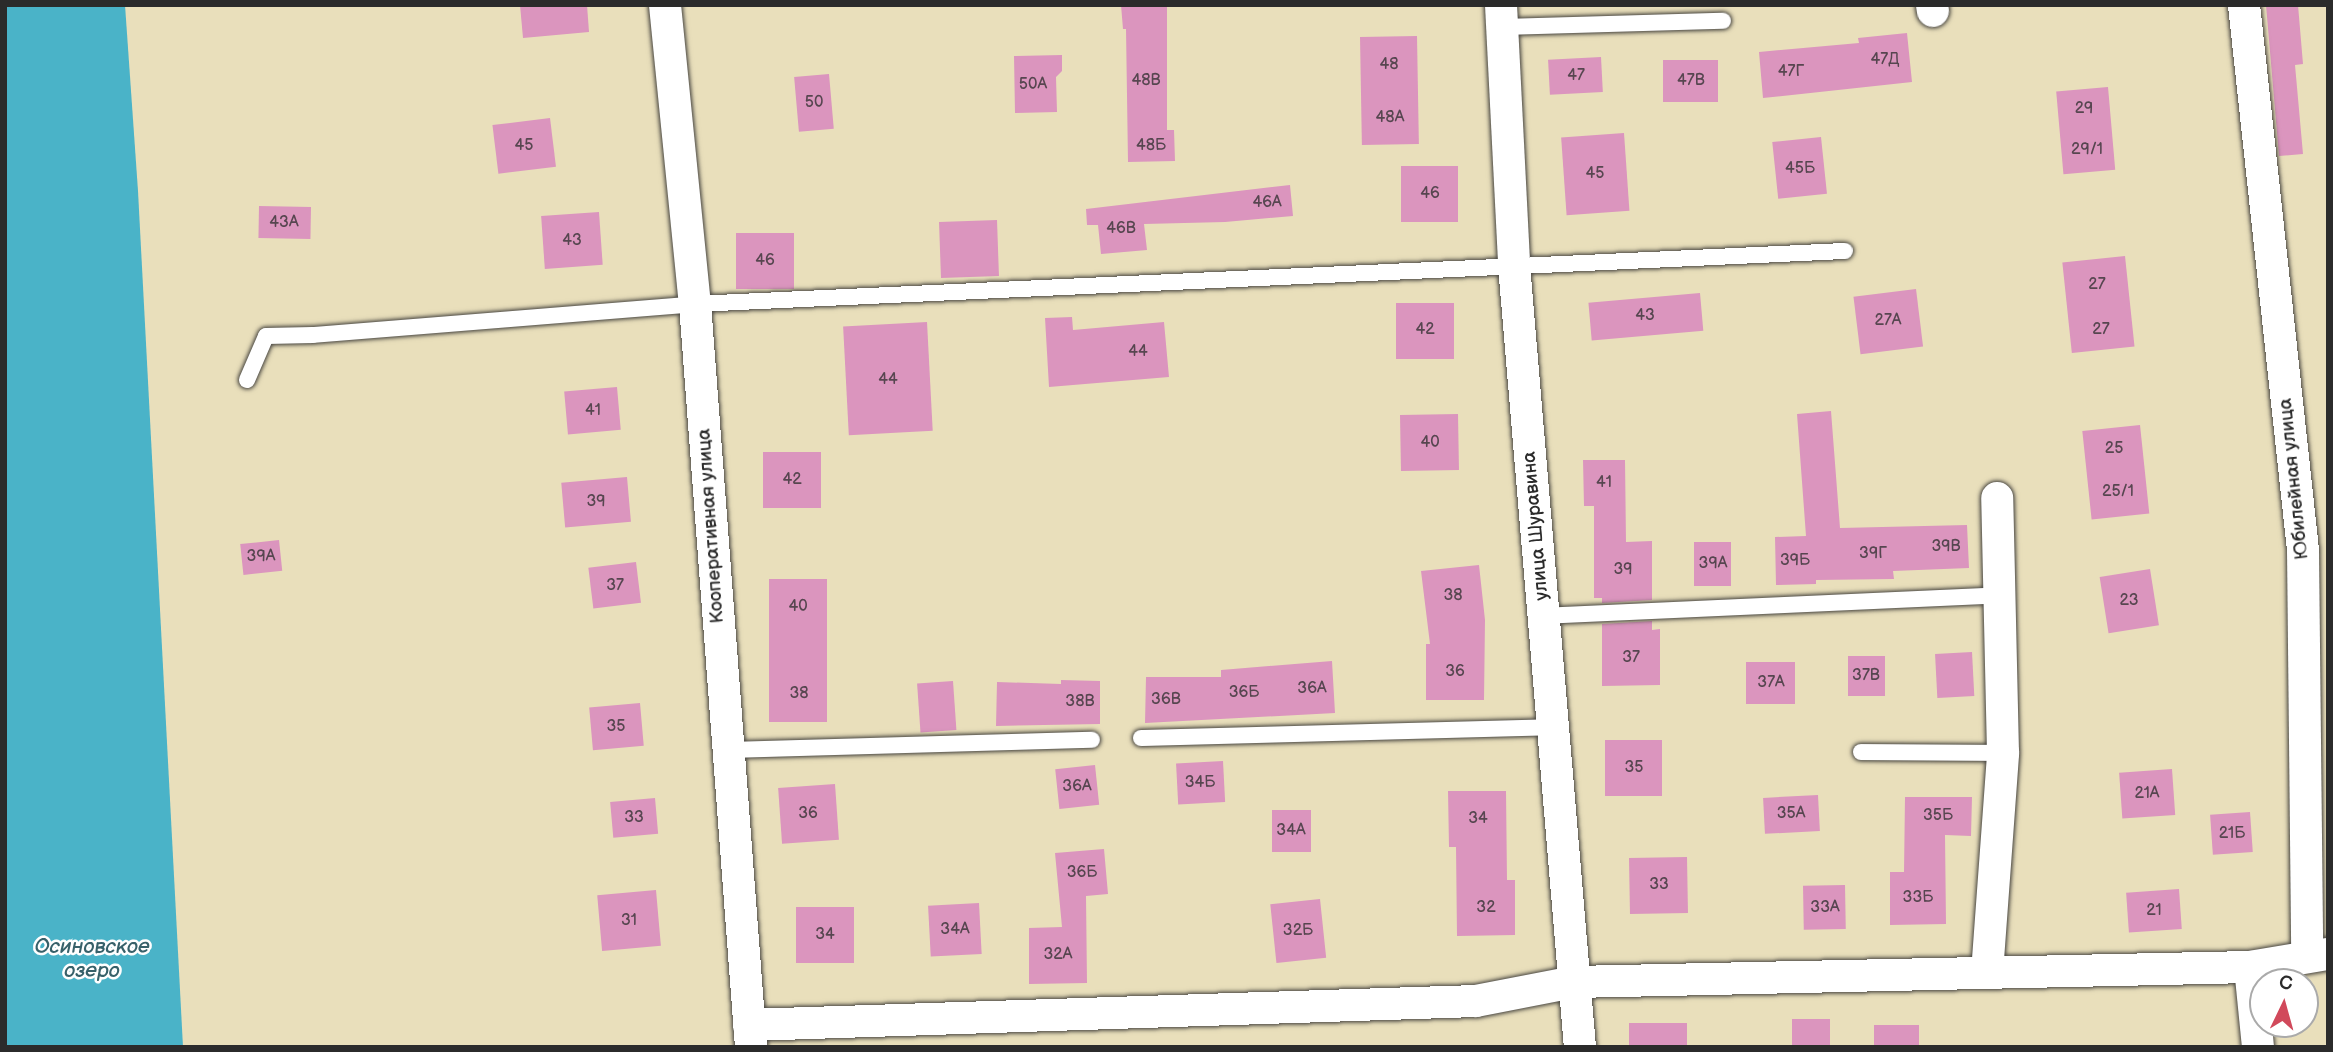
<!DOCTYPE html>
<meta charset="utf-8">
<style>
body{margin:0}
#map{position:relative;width:2333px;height:1052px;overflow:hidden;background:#e9dfbb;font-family:"Balsamiq Sans",sans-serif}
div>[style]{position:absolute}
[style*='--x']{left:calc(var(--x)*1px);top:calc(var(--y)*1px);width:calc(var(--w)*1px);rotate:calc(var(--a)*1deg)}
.water>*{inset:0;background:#4ab3c8}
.building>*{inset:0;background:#db95be;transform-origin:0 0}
.roads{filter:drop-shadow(0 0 2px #484641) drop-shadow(0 0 2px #484641)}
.lane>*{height:16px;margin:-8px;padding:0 8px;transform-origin:8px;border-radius:8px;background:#fff}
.street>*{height:32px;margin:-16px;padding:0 16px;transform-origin:16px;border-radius:16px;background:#fff}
span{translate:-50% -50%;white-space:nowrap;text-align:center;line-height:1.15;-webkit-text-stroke:5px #fff;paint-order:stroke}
.number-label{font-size:16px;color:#574650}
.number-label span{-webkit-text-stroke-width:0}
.street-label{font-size:19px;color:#2b2b2b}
.water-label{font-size:21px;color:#37616a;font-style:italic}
.frame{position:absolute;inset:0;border:7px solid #2b2b2b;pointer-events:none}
.north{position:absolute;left:2249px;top:968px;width:70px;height:70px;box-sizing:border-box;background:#fff;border:2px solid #aaa;border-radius:50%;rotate:5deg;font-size:19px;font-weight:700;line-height:28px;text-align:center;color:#2b2b2b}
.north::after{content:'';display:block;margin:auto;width:24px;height:32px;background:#d1495b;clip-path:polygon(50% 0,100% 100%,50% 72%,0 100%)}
</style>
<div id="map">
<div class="water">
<i style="clip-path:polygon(5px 5px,125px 5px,138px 191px,183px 1047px,5px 1047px)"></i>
</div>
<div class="building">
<i style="clip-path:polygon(520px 5px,587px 5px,589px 32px,523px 38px)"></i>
<i style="clip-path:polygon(1121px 5px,1167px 5px,1167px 130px,1174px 130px,1175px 161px,1128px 162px,1126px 29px,1123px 29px)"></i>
<i style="clip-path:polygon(2266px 5px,2298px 5px,2303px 64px,2295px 65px,2303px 154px,2279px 156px)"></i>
<i style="clip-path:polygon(1907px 33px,1912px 82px,1763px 98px,1759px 52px,1859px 43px,1858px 38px)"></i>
<i style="left:1417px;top:36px;width:108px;height:57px;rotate:89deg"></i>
<i style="clip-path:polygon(1062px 55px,1062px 71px,1056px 77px,1057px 112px,1015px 113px,1014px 56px)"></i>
<i style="left:1601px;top:57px;width:35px;height:53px;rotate:87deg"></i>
<i style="left:1718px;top:60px;width:42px;height:55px;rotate:90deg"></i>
<i style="left:829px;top:74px;width:55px;height:35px;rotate:85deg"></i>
<i style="left:2108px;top:87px;width:83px;height:52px;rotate:85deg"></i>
<i style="left:550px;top:118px;width:49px;height:58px;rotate:83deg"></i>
<i style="left:1624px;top:133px;width:78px;height:63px;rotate:86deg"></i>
<i style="left:1821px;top:137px;width:57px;height:49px;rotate:84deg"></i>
<i style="left:1401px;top:166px;width:57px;height:56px"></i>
<i style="clip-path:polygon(1290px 185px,1293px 216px,1225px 222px,1144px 224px,1147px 250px,1101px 254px,1098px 225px,1087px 225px,1086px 209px)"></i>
<i style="left:259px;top:206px;width:52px;height:32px;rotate:1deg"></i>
<i style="left:599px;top:212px;width:53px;height:58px;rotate:86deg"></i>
<i style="left:997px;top:220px;width:56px;height:58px;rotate:88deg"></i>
<i style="left:736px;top:233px;width:58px;height:56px"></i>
<i style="left:2125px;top:256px;width:91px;height:63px;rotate:84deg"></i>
<i style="left:1916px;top:289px;width:58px;height:63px;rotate:83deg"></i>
<i style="left:1700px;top:293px;width:38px;height:112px;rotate:85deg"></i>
<i style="left:1396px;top:303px;width:58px;height:56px"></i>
<i style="clip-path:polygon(1072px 317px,1073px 330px,1164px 322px,1169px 377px,1049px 387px,1045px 318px)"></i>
<i style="left:927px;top:322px;width:109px;height:84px;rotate:87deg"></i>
<i style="left:617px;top:387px;width:43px;height:53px;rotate:85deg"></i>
<i style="clip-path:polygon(1831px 411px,1840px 528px,1967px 525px,1969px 568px,1893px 571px,1894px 579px,1816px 580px,1816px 584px,1776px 585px,1775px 537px,1806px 536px,1797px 414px)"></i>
<i style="left:1458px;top:414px;width:56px;height:58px;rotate:89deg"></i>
<i style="left:2140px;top:425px;width:89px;height:58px;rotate:84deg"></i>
<i style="left:763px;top:452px;width:58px;height:56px"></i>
<i style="clip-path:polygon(1583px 460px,1625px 460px,1626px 542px,1652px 541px,1652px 600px,1602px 603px,1602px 598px,1594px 598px,1594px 506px,1584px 506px)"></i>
<i style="left:627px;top:477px;width:45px;height:66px;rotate:85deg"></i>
<i style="left:279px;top:540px;width:31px;height:39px;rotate:84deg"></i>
<i style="left:1694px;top:542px;width:37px;height:44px"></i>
<i style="left:636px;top:562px;width:41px;height:48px;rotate:83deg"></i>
<i style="clip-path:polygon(1479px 565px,1485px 620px,1484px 700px,1426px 700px,1426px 644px,1430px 644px,1421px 571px)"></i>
<i style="left:2150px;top:569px;width:57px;height:51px;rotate:81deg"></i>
<i style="left:769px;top:579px;width:58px;height:143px"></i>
<i style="clip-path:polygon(1652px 621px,1652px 630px,1660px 629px,1660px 685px,1602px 686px,1602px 624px)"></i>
<i style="left:1972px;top:652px;width:44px;height:37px;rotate:87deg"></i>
<i style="left:1848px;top:656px;width:37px;height:40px"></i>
<i style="clip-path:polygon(1332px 661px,1335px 713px,1145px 723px,1146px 677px,1221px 677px,1221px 670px)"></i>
<i style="left:1746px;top:662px;width:49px;height:42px"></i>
<i style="clip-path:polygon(1061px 680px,1100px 681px,1100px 724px,996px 726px,997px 682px,1061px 684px)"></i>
<i style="left:953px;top:681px;width:49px;height:36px;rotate:86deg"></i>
<i style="left:640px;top:703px;width:43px;height:51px;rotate:85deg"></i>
<i style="left:1605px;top:740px;width:57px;height:56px"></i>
<i style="left:1223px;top:761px;width:41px;height:47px;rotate:87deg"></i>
<i style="left:1095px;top:765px;width:40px;height:40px;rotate:84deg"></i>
<i style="left:2172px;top:769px;width:46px;height:53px;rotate:86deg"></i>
<i style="left:835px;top:784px;width:56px;height:57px;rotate:86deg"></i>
<i style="clip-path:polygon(1448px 791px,1506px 791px,1507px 880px,1515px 880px,1515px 935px,1457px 936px,1456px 847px,1449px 847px)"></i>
<i style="left:1818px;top:795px;width:36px;height:55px;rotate:87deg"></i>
<i style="clip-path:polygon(1905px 797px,1972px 797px,1971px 836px,1945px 835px,1946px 924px,1890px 925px,1890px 872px,1904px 872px)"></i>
<i style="left:655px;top:798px;width:36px;height:45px;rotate:85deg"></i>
<i style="left:1272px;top:810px;width:39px;height:42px"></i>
<i style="left:2250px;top:812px;width:40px;height:40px;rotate:86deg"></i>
<i style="clip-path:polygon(1104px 849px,1108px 894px,1086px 896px,1087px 983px,1029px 984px,1029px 928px,1062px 927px,1055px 853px)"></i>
<i style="left:1687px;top:857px;width:56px;height:58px;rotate:89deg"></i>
<i style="left:1845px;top:885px;width:44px;height:42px;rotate:89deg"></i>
<i style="left:2179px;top:889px;width:40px;height:53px;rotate:86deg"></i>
<i style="left:656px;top:890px;width:56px;height:59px;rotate:85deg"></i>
<i style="left:1320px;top:899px;width:59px;height:50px;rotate:84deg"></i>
<i style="left:979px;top:903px;width:51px;height:51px;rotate:87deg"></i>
<i style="left:796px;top:907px;width:58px;height:56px"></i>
<i style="left:1792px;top:1019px;width:38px;height:28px"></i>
<i style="left:1629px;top:1023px;width:58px;height:24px"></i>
<i style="left:1874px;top:1025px;width:45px;height:22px"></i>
</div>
<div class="roads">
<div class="lane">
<i style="--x:1502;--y:27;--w:221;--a:-1.6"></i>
<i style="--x:247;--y:380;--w:48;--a:-66.6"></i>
<i style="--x:266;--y:336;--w:47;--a:-1.2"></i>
<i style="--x:313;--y:335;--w:383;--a:-4.6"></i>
<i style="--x:695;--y:304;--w:1151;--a:-2.64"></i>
<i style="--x:1543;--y:616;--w:456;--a:-2.6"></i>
<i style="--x:1141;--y:738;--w:411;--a:-1.5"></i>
<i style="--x:728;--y:750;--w:364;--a:-1.6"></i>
<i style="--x:1861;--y:752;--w:142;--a:0.4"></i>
</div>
<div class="street">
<i style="--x:665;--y:5;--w:301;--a:84.3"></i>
<i style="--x:695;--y:304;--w:745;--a:85.69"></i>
<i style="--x:1501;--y:5;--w:260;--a:87.1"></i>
<i style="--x:1514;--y:265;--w:785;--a:85.18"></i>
<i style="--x:1932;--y:5;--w:6;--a:81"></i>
<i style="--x:2244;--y:5;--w:548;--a:83.82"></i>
<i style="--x:2303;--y:550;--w:405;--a:89.4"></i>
<i style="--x:2250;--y:967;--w:80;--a:84.3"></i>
<i style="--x:1987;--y:973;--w:221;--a:-85.8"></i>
<i style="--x:2003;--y:753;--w:255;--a:-91.3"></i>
<i style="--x:749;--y:1025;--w:727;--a:-1.89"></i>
<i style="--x:1476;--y:1001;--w:100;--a:-11"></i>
<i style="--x:1574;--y:982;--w:676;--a:-1.27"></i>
<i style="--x:2250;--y:967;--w:79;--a:-9.5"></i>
</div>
</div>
<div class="number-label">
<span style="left:1885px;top:60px">47Д</span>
<span style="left:1389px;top:65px">48</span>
<span style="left:1791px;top:72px">47Г</span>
<span style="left:1576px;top:76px">47</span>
<span style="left:1146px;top:81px">48В</span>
<span style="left:1691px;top:81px">47В</span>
<span style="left:1033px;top:85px">50А</span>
<span style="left:814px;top:103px">50</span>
<span style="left:2084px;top:109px">29</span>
<span style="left:1390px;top:118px">48А</span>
<span style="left:524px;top:146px">45</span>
<span style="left:1151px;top:146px">48Б</span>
<span style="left:2087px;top:150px">29/1</span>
<span style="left:1800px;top:169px">45Б</span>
<span style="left:1595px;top:174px">45</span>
<span style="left:1430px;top:194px">46</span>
<span style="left:1267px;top:203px">46А</span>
<span style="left:284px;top:223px">43А</span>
<span style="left:1121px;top:229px">46В</span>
<span style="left:572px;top:241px">43</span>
<span style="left:765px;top:261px">46</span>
<span style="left:2097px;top:285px">27</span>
<span style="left:1645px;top:316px">43</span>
<span style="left:1888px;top:321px">27А</span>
<span style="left:1425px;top:330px">42</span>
<span style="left:2101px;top:330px">27</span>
<span style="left:1138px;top:352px">44</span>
<span style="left:888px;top:380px">44</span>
<span style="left:593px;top:411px">41</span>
<span style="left:1430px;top:443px">40</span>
<span style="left:2114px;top:449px">25</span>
<span style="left:792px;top:480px">42</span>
<span style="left:1604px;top:483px">41</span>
<span style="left:2118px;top:492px">25/1</span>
<span style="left:596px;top:502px">39</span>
<span style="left:1946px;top:547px">39В</span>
<span style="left:1873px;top:554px">39Г</span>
<span style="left:261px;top:557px">39А</span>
<span style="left:1795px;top:561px">39Б</span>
<span style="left:1713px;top:564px">39А</span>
<span style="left:1623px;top:570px">39</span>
<span style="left:615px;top:586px">37</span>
<span style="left:1453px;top:596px">38</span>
<span style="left:2129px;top:601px">23</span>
<span style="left:798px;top:607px">40</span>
<span style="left:1631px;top:658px">37</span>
<span style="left:1455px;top:672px">36</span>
<span style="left:1866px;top:676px">37В</span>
<span style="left:1771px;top:683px">37А</span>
<span style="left:1312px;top:689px">36А</span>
<span style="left:1244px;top:693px">36Б</span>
<span style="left:799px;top:694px">38</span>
<span style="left:1166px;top:700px">36В</span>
<span style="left:1080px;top:702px">38В</span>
<span style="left:616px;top:727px">35</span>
<span style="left:1634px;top:768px">35</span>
<span style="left:1200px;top:783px">34Б</span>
<span style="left:1077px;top:787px">36А</span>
<span style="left:2147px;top:794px">21А</span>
<span style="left:808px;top:814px">36</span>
<span style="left:1791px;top:814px">35А</span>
<span style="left:1938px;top:816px">35Б</span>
<span style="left:634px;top:818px">33</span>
<span style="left:1478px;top:819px">34</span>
<span style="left:1291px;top:831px">34А</span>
<span style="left:2232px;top:834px">21Б</span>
<span style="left:1082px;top:873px">36Б</span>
<span style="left:1659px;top:885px">33</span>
<span style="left:1918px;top:898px">33Б</span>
<span style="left:1486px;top:908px">32</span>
<span style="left:1825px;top:908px">33А</span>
<span style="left:2154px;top:911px">21</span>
<span style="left:629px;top:921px">31</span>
<span style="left:955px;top:930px">34А</span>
<span style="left:1298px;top:931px">32Б</span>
<span style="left:825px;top:935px">34</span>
<span style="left:1058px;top:955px">32А</span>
</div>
<div class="street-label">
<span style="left:2294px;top:479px;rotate:-96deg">Юбилейная улица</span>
<span style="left:711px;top:526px;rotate:-94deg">Кооперативная улица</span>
<span style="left:1536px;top:526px;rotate:-95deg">улица Шуравина</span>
</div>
<div class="water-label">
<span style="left:92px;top:959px">Осиновское<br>озеро</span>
</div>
<div class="frame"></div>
<div class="north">С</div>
</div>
